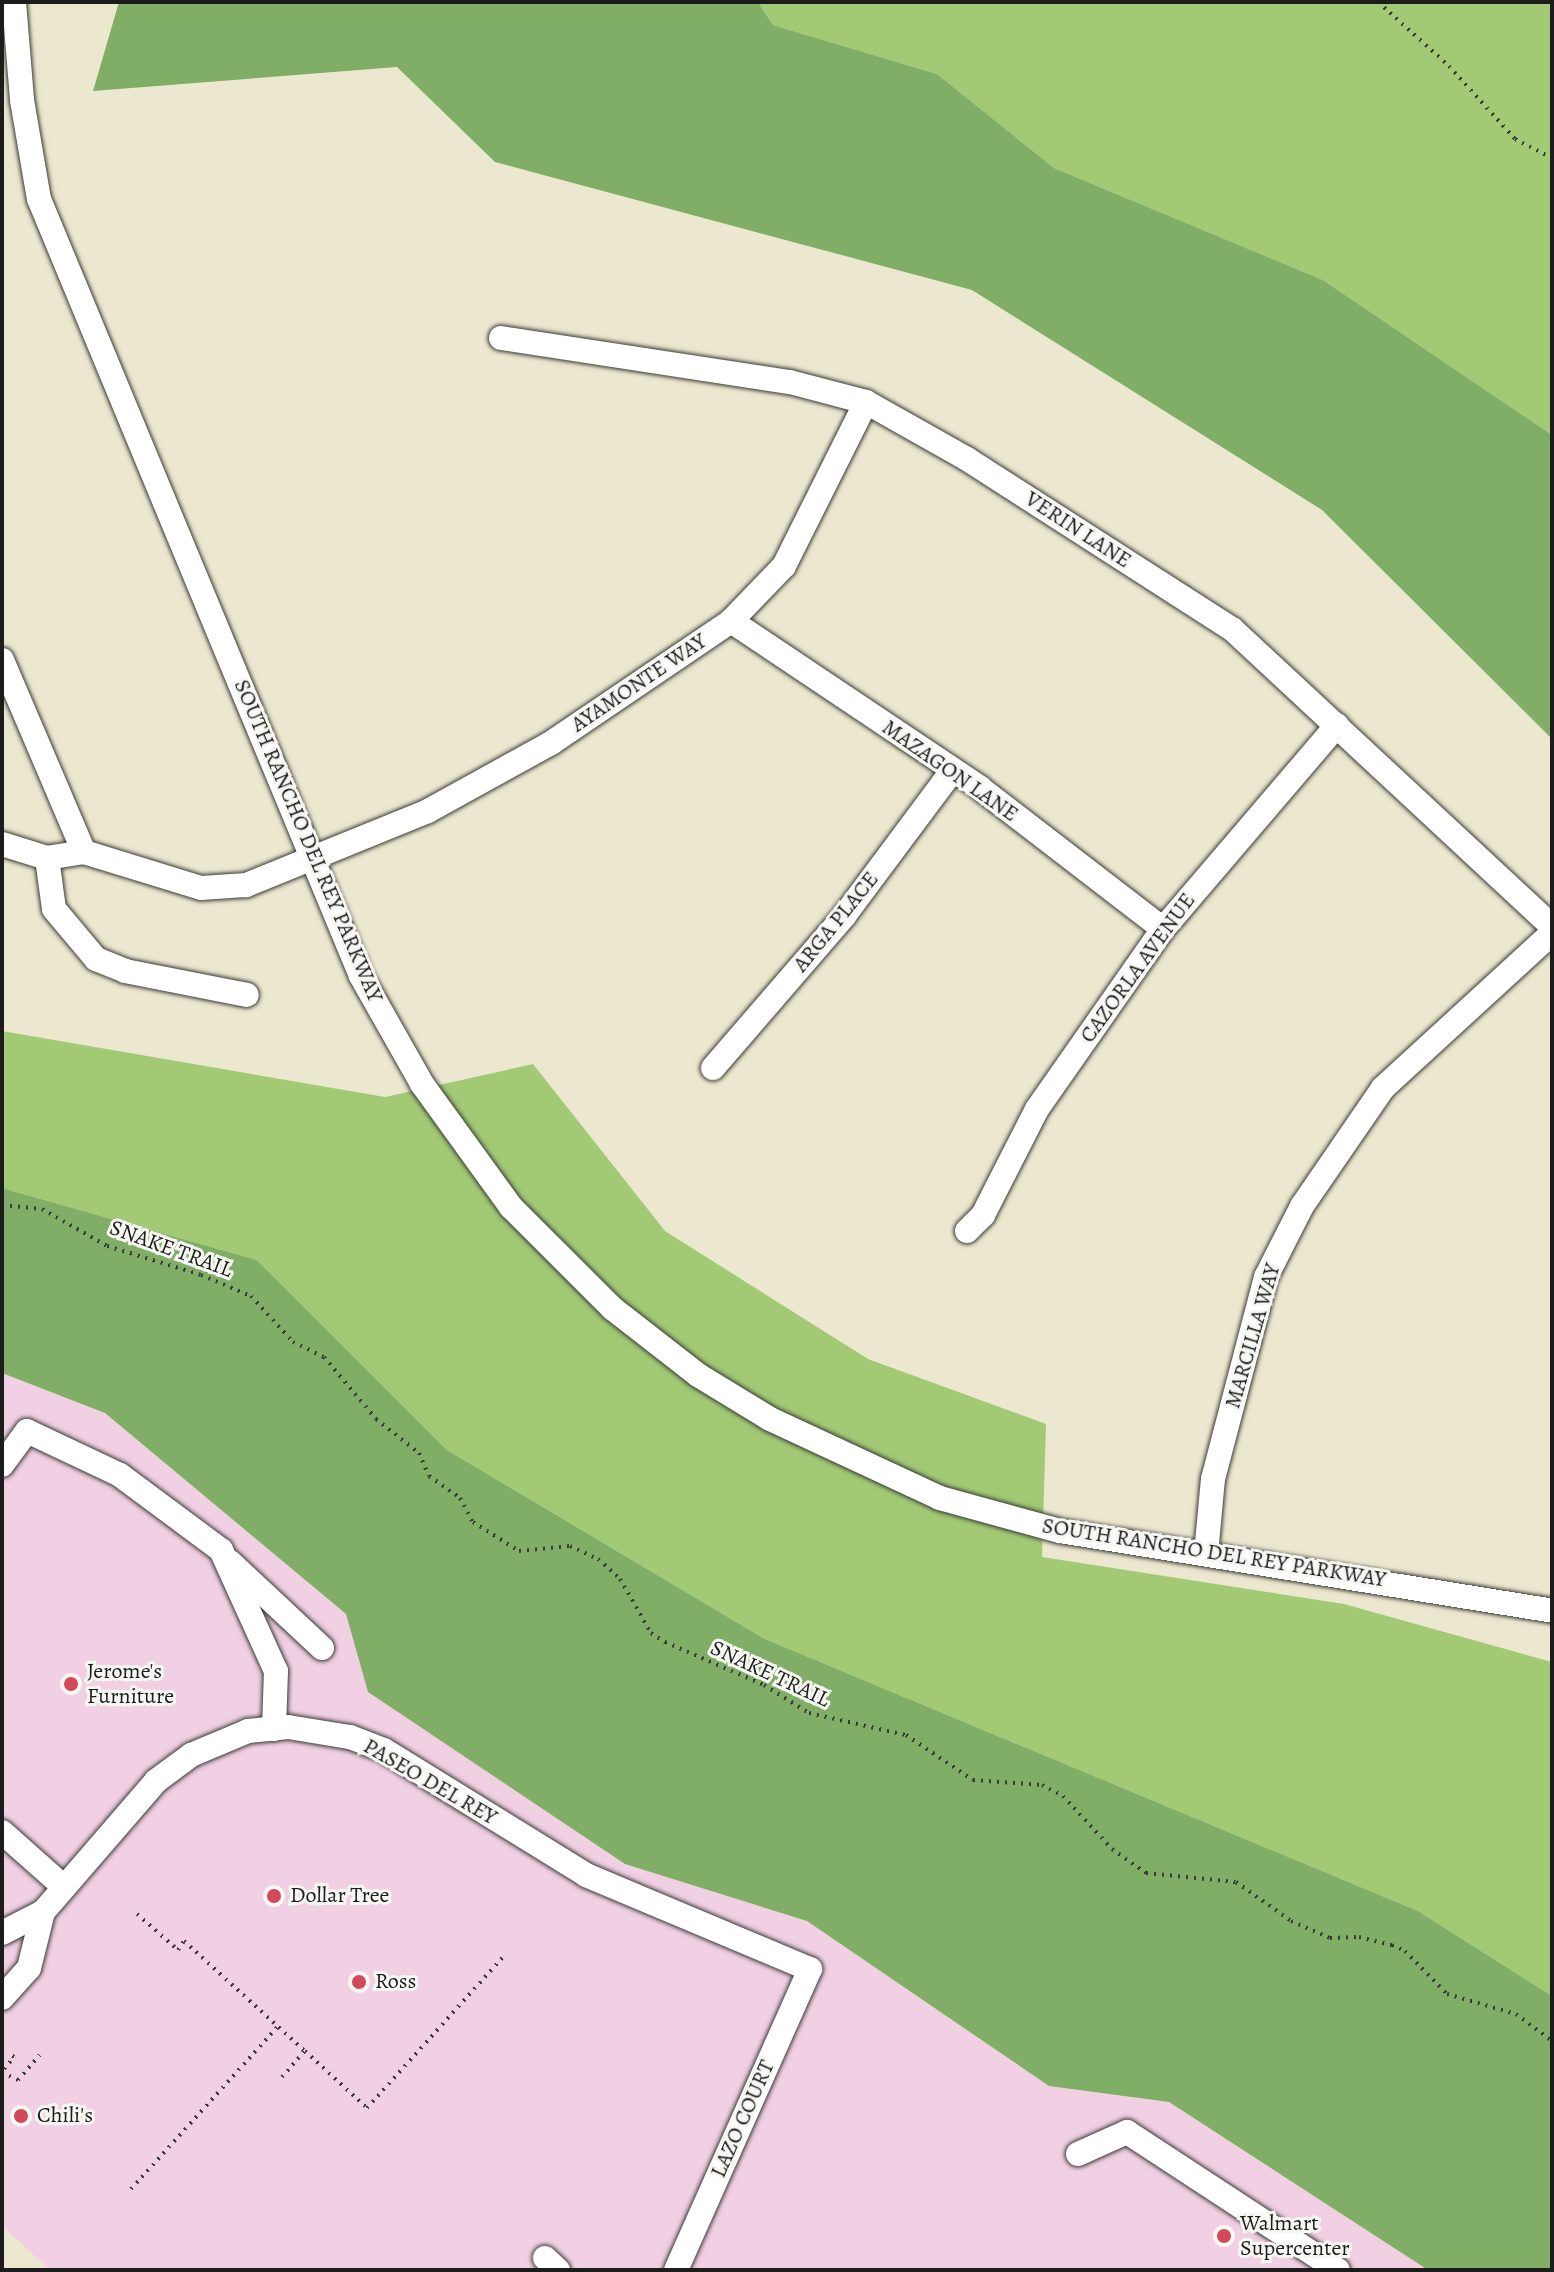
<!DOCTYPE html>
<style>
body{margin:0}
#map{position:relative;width:1554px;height:2272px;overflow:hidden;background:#ece8d0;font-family:Alegreya,serif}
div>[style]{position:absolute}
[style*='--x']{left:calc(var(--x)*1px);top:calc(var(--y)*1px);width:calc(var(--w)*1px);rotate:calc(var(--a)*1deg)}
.built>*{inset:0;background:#f1d0e3}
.green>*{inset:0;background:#a2ca75}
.forest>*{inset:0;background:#81ae66}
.path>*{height:4px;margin-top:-2px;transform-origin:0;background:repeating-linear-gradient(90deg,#3b3b37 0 2px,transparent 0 8px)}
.roads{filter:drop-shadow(0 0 2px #3b3b37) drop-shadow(0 0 2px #3b3b37)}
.minor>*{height:24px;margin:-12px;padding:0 12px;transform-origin:12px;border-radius:12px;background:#fff}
.dots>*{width:22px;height:22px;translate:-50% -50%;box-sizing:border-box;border:4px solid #f6f6f2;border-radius:50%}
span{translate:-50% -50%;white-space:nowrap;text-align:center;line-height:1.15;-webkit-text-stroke:6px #f6f6f2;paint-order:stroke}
.street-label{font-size:22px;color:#1c1c1c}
.poi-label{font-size:22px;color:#1c1c1c}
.left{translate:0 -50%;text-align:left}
.frame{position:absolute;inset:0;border:4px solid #1c1c1c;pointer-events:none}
</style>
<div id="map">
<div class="built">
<i style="clip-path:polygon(2px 1373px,105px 1413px,346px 1614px,368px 1692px,625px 1864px,807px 1921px,1049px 2086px,1169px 2102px,1428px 2270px,50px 2270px,2px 2226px)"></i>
</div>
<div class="green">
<i style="clip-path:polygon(758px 2px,1552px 2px,1552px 435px,1323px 280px,1054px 168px,937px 74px,773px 25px)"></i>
<i style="clip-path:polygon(2px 1031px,385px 1097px,533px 1064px,665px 1231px,868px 1359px,1046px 1424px,1042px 1557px,1344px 1604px,1552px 1662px,1552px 1996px,1418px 1911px,765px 1639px,447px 1450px,257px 1260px,2px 1188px)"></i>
</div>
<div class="forest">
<i style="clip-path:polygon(119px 2px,758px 2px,773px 25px,937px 74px,1054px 168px,1323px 280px,1552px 435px,1552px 739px,1322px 510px,972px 290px,495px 162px,397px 67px,93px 91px)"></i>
<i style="clip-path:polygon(2px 1188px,257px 1260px,447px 1450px,765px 1639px,1418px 1911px,1552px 1996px,1552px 2270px,1428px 2270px,1169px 2102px,1049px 2086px,807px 1921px,625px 1864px,368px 1692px,346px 1614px,105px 1413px,2px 1373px)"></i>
</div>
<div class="path">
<i style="--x:1378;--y:2;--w:96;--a:42"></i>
<i style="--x:1449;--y:66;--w:98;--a:47.9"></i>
<i style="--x:1515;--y:139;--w:42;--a:27.2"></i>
<i style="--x:2;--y:1205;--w:40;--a:5.7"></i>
<i style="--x:42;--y:1209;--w:75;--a:29.6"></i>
<i style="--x:107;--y:1246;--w:98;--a:17.1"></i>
<i style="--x:201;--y:1275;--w:54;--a:22.8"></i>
<i style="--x:251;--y:1296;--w:62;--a:47.6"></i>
<i style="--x:293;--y:1342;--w:34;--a:26"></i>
<i style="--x:324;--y:1357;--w:81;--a:50"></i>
<i style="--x:376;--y:1419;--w:55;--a:38.3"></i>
<i style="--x:419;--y:1453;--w:25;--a:67"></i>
<i style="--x:429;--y:1476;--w:38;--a:35"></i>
<i style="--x:460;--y:1498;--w:27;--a:62"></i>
<i style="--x:473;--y:1522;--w:54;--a:32.2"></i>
<i style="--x:519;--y:1551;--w:51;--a:-5.6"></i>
<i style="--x:570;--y:1546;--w:31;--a:25"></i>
<i style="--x:598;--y:1559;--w:30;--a:42"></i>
<i style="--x:620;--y:1579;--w:62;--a:60.1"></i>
<i style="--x:651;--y:1633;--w:17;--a:33"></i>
<i style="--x:665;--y:1642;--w:108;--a:23.5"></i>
<i style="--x:764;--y:1685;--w:53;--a:31.9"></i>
<i style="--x:809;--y:1713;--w:99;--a:12.8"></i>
<i style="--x:906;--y:1735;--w:81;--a:33.9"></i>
<i style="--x:973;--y:1780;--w:69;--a:4.1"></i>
<i style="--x:1042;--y:1785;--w:24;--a:28"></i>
<i style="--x:1063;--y:1796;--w:72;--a:47.2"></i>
<i style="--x:1112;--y:1849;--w:42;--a:35.2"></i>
<i style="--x:1146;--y:1873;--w:90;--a:5.7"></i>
<i style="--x:1236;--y:1882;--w:67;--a:35.3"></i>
<i style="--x:1291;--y:1921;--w:43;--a:23.6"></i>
<i style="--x:1330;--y:1938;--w:29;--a:-2"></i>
<i style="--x:1359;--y:1937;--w:34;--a:14"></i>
<i style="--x:1392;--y:1945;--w:14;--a:25"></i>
<i style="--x:1405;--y:1951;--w:60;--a:45.7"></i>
<i style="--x:1447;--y:1994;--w:72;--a:16.2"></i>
<i style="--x:1516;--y:2014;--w:45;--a:36.9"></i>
<i style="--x:137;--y:1914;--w:55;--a:41.3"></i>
<i style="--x:178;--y:1950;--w:11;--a:-56"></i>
<i style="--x:184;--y:1941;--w:164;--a:42.3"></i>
<i style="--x:4;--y:2069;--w:16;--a:-50"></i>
<i style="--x:14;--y:2057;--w:6;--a:-141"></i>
<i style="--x:2;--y:2072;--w:18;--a:27"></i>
<i style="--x:18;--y:2080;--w:33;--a:-49"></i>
<i style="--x:282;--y:2077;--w:35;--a:-49"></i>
<i style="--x:305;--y:2051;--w:84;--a:42.6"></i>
<i style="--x:367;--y:2108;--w:202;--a:-48"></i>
<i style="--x:131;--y:2189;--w:222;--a:-47.9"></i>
</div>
<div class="roads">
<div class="minor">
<i style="--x:14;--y:2;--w:98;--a:85.3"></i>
<i style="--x:22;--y:100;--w:100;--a:80.3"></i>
<i style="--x:39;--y:199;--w:841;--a:67.49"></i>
<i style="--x:361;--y:976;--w:124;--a:60.5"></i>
<i style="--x:422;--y:1084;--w:152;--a:54.1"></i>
<i style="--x:511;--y:1207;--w:143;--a:45"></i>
<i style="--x:612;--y:1308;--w:109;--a:37.9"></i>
<i style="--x:698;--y:1375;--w:84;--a:31.4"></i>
<i style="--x:770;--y:1419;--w:187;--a:24.9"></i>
<i style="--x:940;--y:1498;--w:124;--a:15.4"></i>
<i style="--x:1060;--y:1531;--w:498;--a:9.2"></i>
<i style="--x:501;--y:338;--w:292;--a:8.7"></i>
<i style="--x:790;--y:382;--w:79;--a:14.7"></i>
<i style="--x:866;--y:402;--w:116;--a:29.4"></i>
<i style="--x:967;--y:459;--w:315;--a:32.7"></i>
<i style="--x:1232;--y:629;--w:437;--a:42.9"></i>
<i style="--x:731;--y:621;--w:300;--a:33.8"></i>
<i style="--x:980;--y:788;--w:231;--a:37.6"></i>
<i style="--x:2;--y:660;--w:209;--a:66.9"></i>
<i style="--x:84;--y:852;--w:37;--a:171"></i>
<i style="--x:47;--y:858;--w:47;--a:-162.7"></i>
<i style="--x:84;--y:852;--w:122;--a:17.1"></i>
<i style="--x:201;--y:888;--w:45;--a:-3.8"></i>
<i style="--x:246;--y:885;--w:196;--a:-22.1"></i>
<i style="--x:428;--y:811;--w:141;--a:-28.9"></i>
<i style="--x:551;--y:743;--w:217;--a:-34.1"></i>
<i style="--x:731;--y:621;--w:76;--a:-46.1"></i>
<i style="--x:784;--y:566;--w:183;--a:-63.4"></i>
<i style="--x:47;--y:858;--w:51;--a:82.2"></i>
<i style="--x:54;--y:909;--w:65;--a:50"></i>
<i style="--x:96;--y:959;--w:31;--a:22"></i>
<i style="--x:125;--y:971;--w:124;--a:11.1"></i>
<i style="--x:713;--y:1068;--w:201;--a:-49.2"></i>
<i style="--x:844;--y:916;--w:181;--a:-53.3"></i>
<i style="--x:967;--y:1231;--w:23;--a:-45"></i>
<i style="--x:983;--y:1215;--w:119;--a:-63"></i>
<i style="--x:1037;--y:1109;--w:220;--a:-55"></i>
<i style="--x:1163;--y:929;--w:268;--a:-49.5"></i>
<i style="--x:2;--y:1465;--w:42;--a:-53.7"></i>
<i style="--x:27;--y:1431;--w:103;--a:25.3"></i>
<i style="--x:120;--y:1475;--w:126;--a:36.6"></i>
<i style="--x:221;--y:1550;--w:133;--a:65.6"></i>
<i style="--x:276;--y:1671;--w:58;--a:92"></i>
<i style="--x:1206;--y:1554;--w:75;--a:-84.7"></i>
<i style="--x:1213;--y:1479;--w:209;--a:-75.3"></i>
<i style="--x:1266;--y:1277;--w:80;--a:-63.1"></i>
<i style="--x:1302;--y:1206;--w:143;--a:-55.5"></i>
<i style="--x:1383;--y:1088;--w:229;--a:-42.5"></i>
<i style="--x:230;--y:1562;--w:126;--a:43.1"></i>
<i style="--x:2;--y:1832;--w:83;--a:41.6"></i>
<i style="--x:2;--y:1933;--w:46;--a:-27.1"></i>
<i style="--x:43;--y:1912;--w:173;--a:-49.2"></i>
<i style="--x:156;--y:1781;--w:44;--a:-36.6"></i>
<i style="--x:191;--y:1755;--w:62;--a:-22.8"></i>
<i style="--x:248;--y:1731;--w:40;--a:-5.7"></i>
<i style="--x:288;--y:1727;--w:63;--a:9.2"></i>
<i style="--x:350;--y:1737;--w:36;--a:21"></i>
<i style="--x:384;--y:1750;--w:238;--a:31.7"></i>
<i style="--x:586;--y:1875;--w:243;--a:22.8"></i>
<i style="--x:810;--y:1969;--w:329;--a:114"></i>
<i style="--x:2;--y:1998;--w:40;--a:-48"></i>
<i style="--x:29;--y:1968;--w:58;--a:-76"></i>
<i style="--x:1078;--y:2154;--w:54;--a:-24.2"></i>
<i style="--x:1127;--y:2132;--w:252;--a:33.2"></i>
<i style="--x:545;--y:2258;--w:18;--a:43"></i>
</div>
</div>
<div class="dots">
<i style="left:71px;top:1684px;background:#d1495b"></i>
<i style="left:274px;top:1896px;background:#d1495b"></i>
<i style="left:359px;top:1982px;background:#d1495b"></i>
<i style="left:21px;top:2116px;background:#d1495b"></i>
<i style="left:1224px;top:2236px;background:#d1495b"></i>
</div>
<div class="street-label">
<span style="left:1078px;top:530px;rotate:33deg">VERIN LANE</span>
<span style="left:639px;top:683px;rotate:-34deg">AYAMONTE WAY</span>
<span style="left:950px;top:771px;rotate:35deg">MAZAGON LANE</span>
<span style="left:308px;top:841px;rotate:67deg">SOUTH RANCHO DEL REY PARKWAY</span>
<span style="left:836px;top:922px;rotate:-51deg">ARGA PLACE</span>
<span style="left:1138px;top:968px;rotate:-54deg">CAZORLA AVENUE</span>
<span style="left:171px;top:1249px;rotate:20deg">SNAKE TRAIL</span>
<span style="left:1253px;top:1336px;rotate:-74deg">MARCILLA WAY</span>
<span style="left:1214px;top:1553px;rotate:9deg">SOUTH RANCHO DEL REY PARKWAY</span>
<span style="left:770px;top:1674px;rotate:25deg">SNAKE TRAIL</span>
<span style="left:430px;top:1782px;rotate:30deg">PASEO DEL REY</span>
<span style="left:743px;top:2119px;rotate:-66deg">LAZO COURT</span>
</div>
<div class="poi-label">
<span class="left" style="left:87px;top:1684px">Jerome's<br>Furniture</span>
<span class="left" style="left:290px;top:1896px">Dollar Tree</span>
<span class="left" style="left:375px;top:1982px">Ross</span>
<span class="left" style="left:37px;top:2116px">Chili's</span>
<span class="left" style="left:1240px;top:2236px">Walmart<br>Supercenter</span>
</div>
<div class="frame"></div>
</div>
